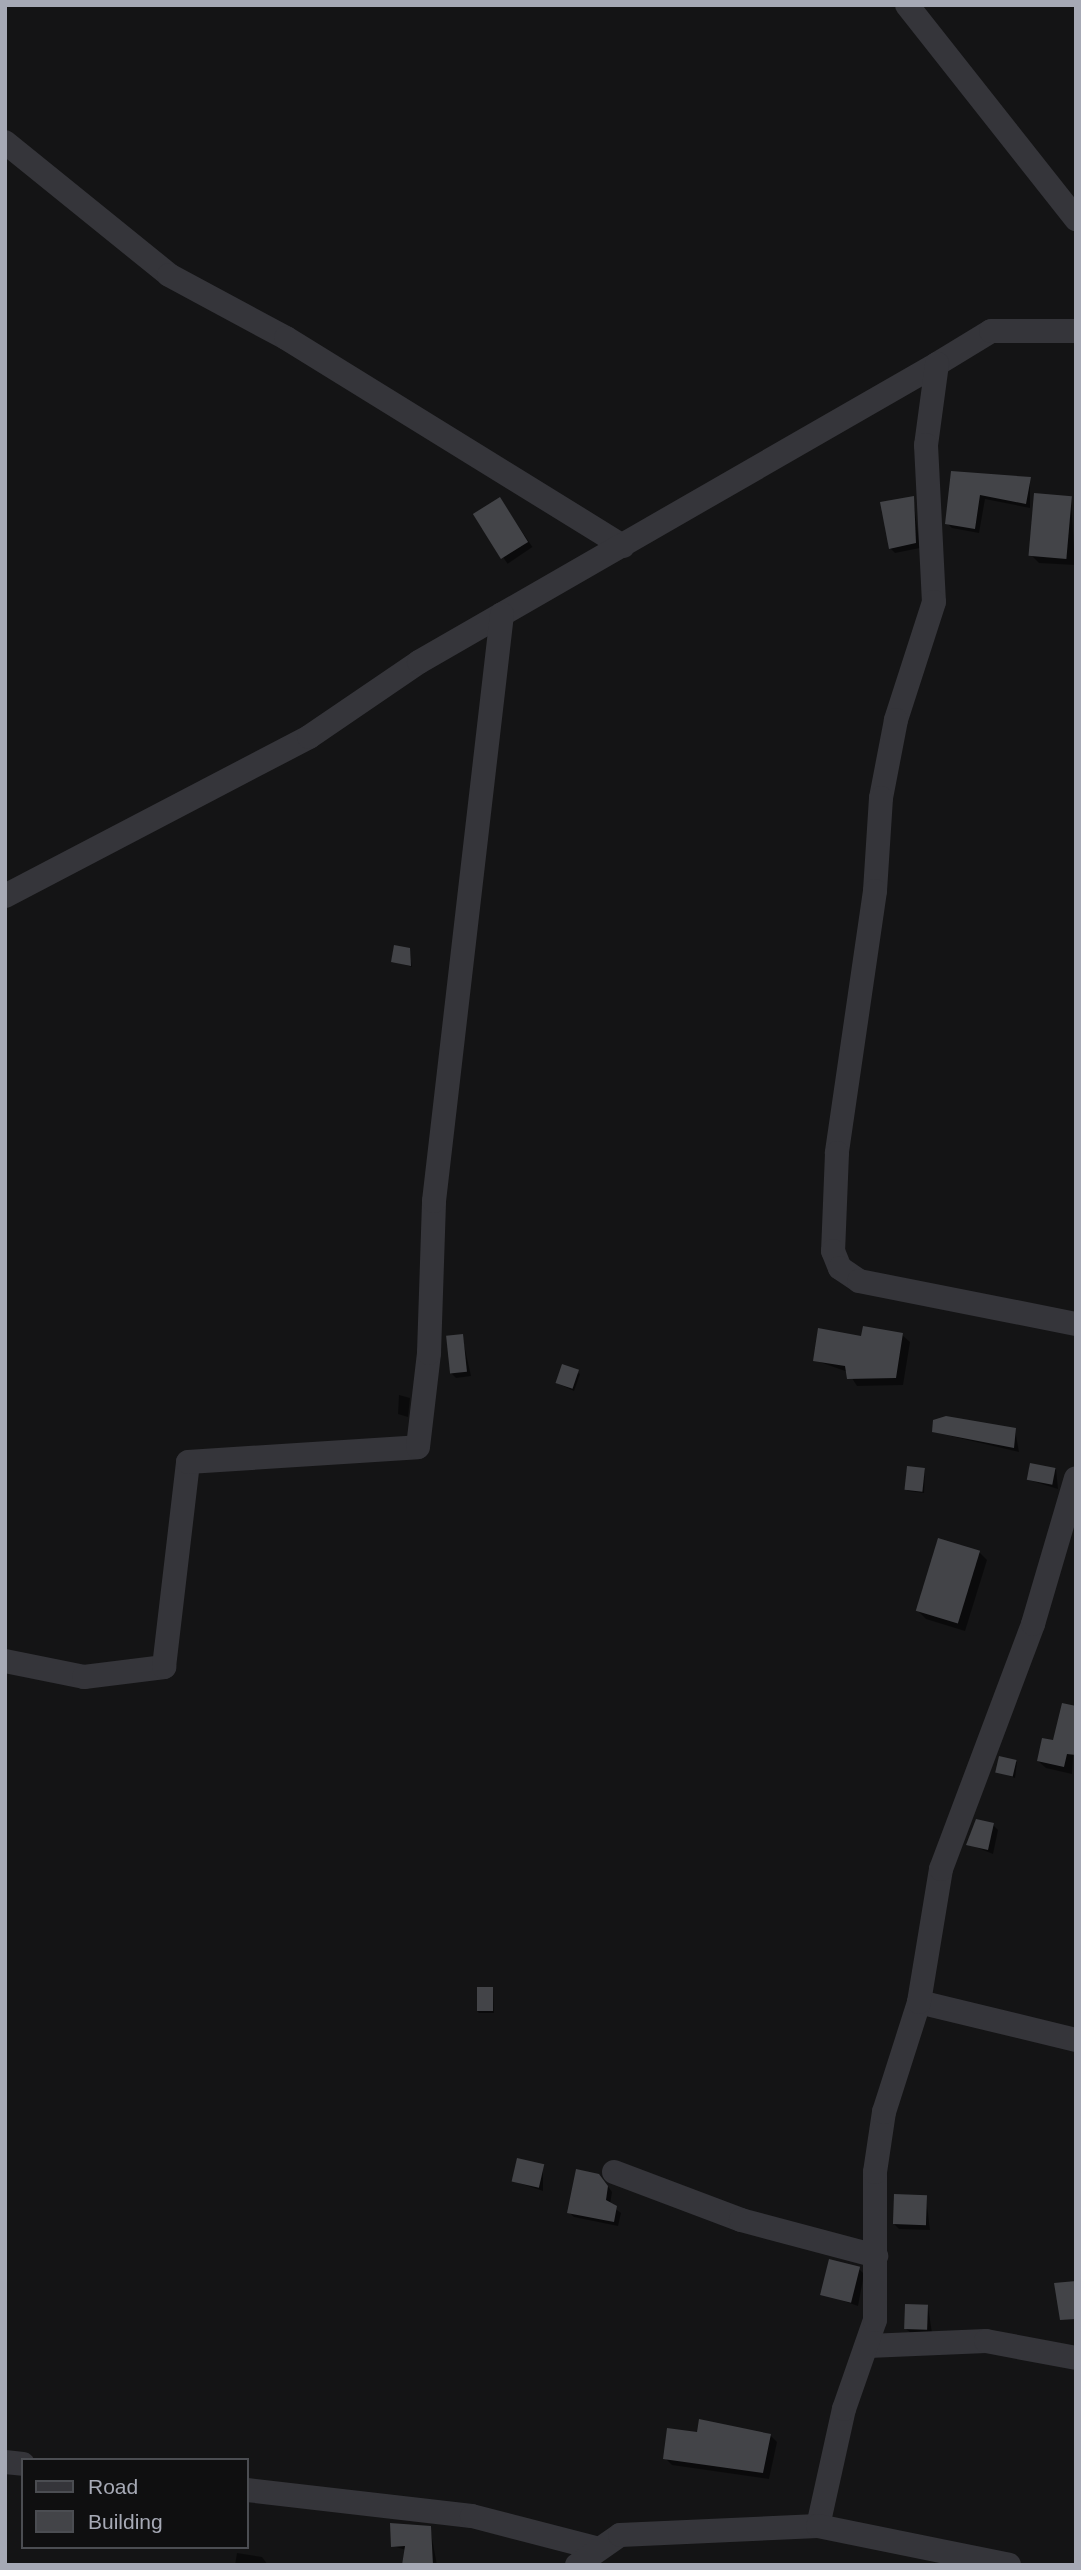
<!DOCTYPE html>
<style>
body{margin:0}
#map{position:relative;width:1081px;height:2570px;overflow:hidden;background:#141415;font-family:Arial,sans-serif}
div>[style]{position:absolute}
[style*='--x']{left:calc(var(--x)*1px);top:calc(var(--y)*1px);width:calc(var(--w)*1px);rotate:calc(var(--a)*1deg)}
.shadow>*{inset:0;background:#0007;transform-origin:0 0}
.building>*{inset:0;background:#434448;transform-origin:0 0}
.minor>*{height:24px;margin:-12px;padding:0 12px;transform-origin:12px;border-radius:12px;background:#35353a}
span{translate:-50% -50%;white-space:nowrap;text-align:center;line-height:1.15;-webkit-text-stroke:6px #0f0f10;paint-order:stroke}
.frame{position:absolute;inset:0;border:7px solid #a6a9b5;pointer-events:none}
.legend{position:absolute;left:21px;top:2458px;width:228px;height:91px;box-sizing:border-box;background:#0f0f10;border:2px solid #4b4d52;margin:0;padding:9px 12px;list-style:none;font-size:21px;color:#a6a9b5}
.legend li{display:flex;align-items:center;gap:14px;height:35px}
.legend b{width:35px;border:2px solid #4b4d52}
</style>
<div id="map">
<div class="shadow">
<i style="clip-path:polygon(952px 472px,1030px 479px,1030px 508px,985px 499px,979px 533px,952px 528px,947px 523px)"></i>
<i style="clip-path:polygon(913px 497px,920px 548px,895px 553px,890px 548px)"></i>
<i style="clip-path:polygon(1071px 498px,1075px 565px,1039px 563px,1031px 555px)"></i>
<i style="left:500px;top:499px;width:58px;height:30px;rotate:56deg"></i>
<i style="clip-path:polygon(409px 950px,412px 967px,393px 961px)"></i>
<i style="clip-path:polygon(902px 1335px,910px 1342px,903px 1385px,857px 1386px,848px 1372px,814px 1360px,863px 1338px)"></i>
<i style="clip-path:polygon(462px 1336px,471px 1376px,456px 1378px,451px 1373px)"></i>
<i style="clip-path:polygon(563px 1366px,580px 1374px,574px 1391px,557px 1383px)"></i>
<i style="clip-path:polygon(399px 1395px,410px 1398px,408px 1417px,398px 1414px)"></i>
<i style="clip-path:polygon(1015px 1430px,1019px 1452px,934px 1432px)"></i>
<i style="clip-path:polygon(925px 1469px,924px 1493px,908px 1491px,906px 1489px)"></i>
<i style="clip-path:polygon(1056px 1469px,1058px 1489px,1029px 1480px)"></i>
<i style="clip-path:polygon(979px 1552px,987px 1560px,965px 1631px,926px 1619px,918px 1611px)"></i>
<i style="clip-path:polygon(1076px 1708px,1072px 1774px,1046px 1768px,1038px 1761px)"></i>
<i style="clip-path:polygon(1017px 1762px,1015px 1778px,995px 1771px)"></i>
<i style="clip-path:polygon(993px 1825px,998px 1830px,993px 1854px,968px 1844px)"></i>
<i style="clip-path:polygon(493px 1989px,494px 2013px,479px 2013px,477px 2011px)"></i>
<i style="clip-path:polygon(543px 2165px,543px 2191px,513px 2181px)"></i>
<i style="clip-path:polygon(604px 2181px,612px 2192px,610px 2205px,621px 2213px,618px 2226px,574px 2217px,569px 2212px)"></i>
<i style="clip-path:polygon(926px 2197px,930px 2230px,899px 2229px,894px 2224px)"></i>
<i style="clip-path:polygon(859px 2269px,864px 2274px,858px 2306px,823px 2294px)"></i>
<i style="clip-path:polygon(928px 2307px,932px 2333px,911px 2333px,906px 2329px)"></i>
<i style="clip-path:polygon(699px 2434px,770px 2435px,777px 2442px,769px 2479px,672px 2465px,665px 2458px)"></i>
<i style="clip-path:polygon(430px 2528px,437px 2565px,404px 2565px,406px 2550px,393px 2546px)"></i>
<i style="clip-path:polygon(237px 2553px,262px 2557px,268px 2565px,235px 2565px)"></i>
</div>
<div class="building">
<i style="clip-path:polygon(951px 471px,1031px 477px,1026px 504px,980px 495px,975px 529px,945px 524px)"></i>
<i style="left:1034px;top:493px;width:38px;height:63px;rotate:5deg"></i>
<i style="clip-path:polygon(914px 496px,916px 543px,889px 549px,880px 502px)"></i>
<i style="left:500px;top:497px;width:53px;height:32px;rotate:58deg"></i>
<i style="clip-path:polygon(394px 945px,410px 948px,411px 966px,391px 962px)"></i>
<i style="clip-path:polygon(863px 1326px,903px 1333px,896px 1378px,847px 1379px,845px 1366px,813px 1361px,818px 1328px,861px 1336px)"></i>
<i style="left:463px;top:1334px;width:38px;height:17px;rotate:84deg"></i>
<i style="left:562px;top:1364px;width:18px;height:20px;rotate:19deg"></i>
<i style="clip-path:polygon(946px 1416px,1016px 1428px,1014px 1448px,932px 1432px,933px 1420px)"></i>
<i style="left:1030px;top:1463px;width:26px;height:17px;rotate:11deg"></i>
<i style="left:907px;top:1466px;width:18px;height:24px;rotate:6deg"></i>
<i style="left:938px;top:1538px;width:44px;height:76px;rotate:17deg"></i>
<i style="clip-path:polygon(1062px 1703px,1076px 1706px,1076px 1755px,1067px 1754px,1064px 1767px,1037px 1761px,1042px 1738px,1053px 1740px)"></i>
<i style="left:999px;top:1756px;width:18px;height:17px;rotate:13deg"></i>
<i style="clip-path:polygon(976px 1819px,994px 1823px,988px 1850px,966px 1845px)"></i>
<i style="left:477px;top:1987px;width:16px;height:24px"></i>
<i style="left:517px;top:2158px;width:28px;height:24px;rotate:13deg"></i>
<i style="clip-path:polygon(576px 2169px,599px 2174px,608px 2186px,606px 2200px,617px 2206px,614px 2222px,567px 2213px)"></i>
<i style="left:894px;top:2194px;width:33px;height:30px;rotate:2deg"></i>
<i style="left:829px;top:2259px;width:32px;height:37px;rotate:14deg"></i>
<i style="clip-path:polygon(1076px 2281px,1076px 2319px,1060px 2320px,1054px 2283px)"></i>
<i style="left:905px;top:2304px;width:23px;height:25px;rotate:2deg"></i>
<i style="clip-path:polygon(699px 2419px,771px 2434px,763px 2473px,663px 2459px,667px 2428px,697px 2432px)"></i>
<i style="clip-path:polygon(390px 2523px,431px 2526px,433px 2565px,402px 2565px,405px 2546px,391px 2547px)"></i>
</div>
<div class="minor">
<i style="--x:907;--y:5;--w:273;--a:51.7"></i>
<i style="--x:5;--y:142;--w:211;--a:39"></i>
<i style="--x:169;--y:275;--w:133;--a:28.3"></i>
<i style="--x:286;--y:338;--w:396;--a:31.7"></i>
<i style="--x:937;--y:364;--w:63;--a:-31.4"></i>
<i style="--x:991;--y:331;--w:85;--a:0"></i>
<i style="--x:5;--y:896;--w:343;--a:-27.6"></i>
<i style="--x:309;--y:737;--w:133;--a:-34.3"></i>
<i style="--x:419;--y:662;--w:598;--a:-29.91"></i>
<i style="--x:937;--y:364;--w:82;--a:97.7"></i>
<i style="--x:926;--y:445;--w:157;--a:87.1"></i>
<i style="--x:934;--y:602;--w:124;--a:107.9"></i>
<i style="--x:896;--y:720;--w:79;--a:100.9"></i>
<i style="--x:881;--y:798;--w:93;--a:93.7"></i>
<i style="--x:875;--y:891;--w:265;--a:98.3"></i>
<i style="--x:837;--y:1153;--w:98;--a:92.3"></i>
<i style="--x:833;--y:1251;--w:18;--a:68"></i>
<i style="--x:840;--y:1268;--w:23;--a:34"></i>
<i style="--x:859;--y:1281;--w:221;--a:11.2"></i>
<i style="--x:5;--y:1661;--w:81;--a:11.4"></i>
<i style="--x:84;--y:1677;--w:81;--a:-7.1"></i>
<i style="--x:164;--y:1667;--w:206;--a:-83.3"></i>
<i style="--x:188;--y:1462;--w:230;--a:-3.7"></i>
<i style="--x:418;--y:1447;--w:95;--a:-83.3"></i>
<i style="--x:429;--y:1353;--w:152;--a:-88.1"></i>
<i style="--x:434;--y:1201;--w:591;--a:-83.39"></i>
<i style="--x:919;--y:2002;--w:162;--a:13.6"></i>
<i style="--x:614;--y:2172;--w:136;--a:20.7"></i>
<i style="--x:741;--y:2220;--w:140;--a:14.9"></i>
<i style="--x:868;--y:2346;--w:118;--a:-2.4"></i>
<i style="--x:986;--y:2341;--w:92;--a:10.7"></i>
<i style="--x:5;--y:2462;--w:18;--a:6"></i>
<i style="--x:247;--y:2490;--w:226;--a:6.6"></i>
<i style="--x:472;--y:2516;--w:128;--a:14.5"></i>
<i style="--x:818;--y:2526;--w:120;--a:-77.5"></i>
<i style="--x:844;--y:2409;--w:94;--a:-70.8"></i>
<i style="--x:875;--y:2320;--w:148;--a:-90"></i>
<i style="--x:875;--y:2172;--w:61;--a:-81.5"></i>
<i style="--x:884;--y:2112;--w:115;--a:-72.3"></i>
<i style="--x:919;--y:2002;--w:135;--a:-80.6"></i>
<i style="--x:941;--y:1869;--w:262;--a:-69.4"></i>
<i style="--x:1033;--y:1624;--w:152;--a:-73.6"></i>
<i style="--x:577;--y:2565;--w:52;--a:-34.9"></i>
<i style="--x:620;--y:2535;--w:198;--a:-2.6"></i>
<i style="--x:818;--y:2526;--w:195;--a:11.5"></i>
</div>
<div class="frame"></div>
<ul class="legend">
<li><b style="height:9px;background:#35353a"></b>Road</li>
<li><b style="height:19px;background:#434448"></b>Building</li>
</ul>
</div>
